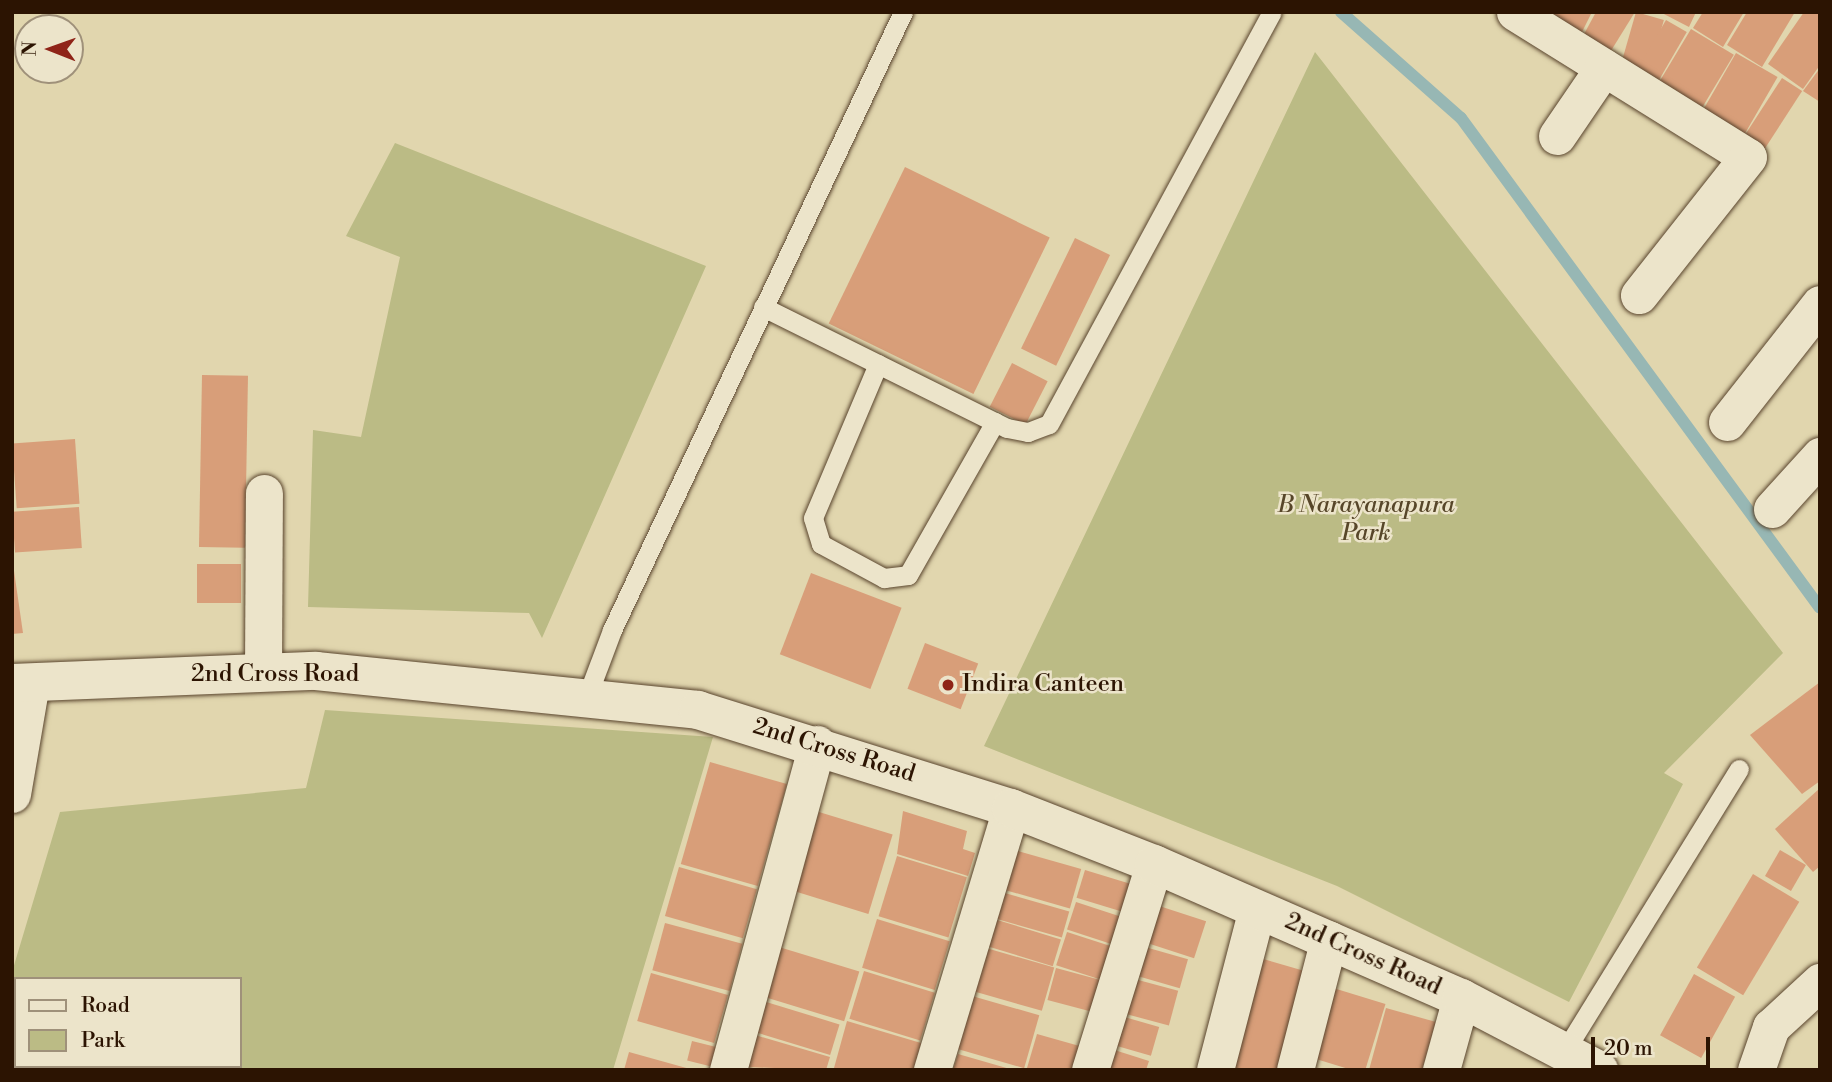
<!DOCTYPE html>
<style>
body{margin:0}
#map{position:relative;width:1832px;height:1082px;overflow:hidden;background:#e1d6ae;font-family:"Libre Bodoni",serif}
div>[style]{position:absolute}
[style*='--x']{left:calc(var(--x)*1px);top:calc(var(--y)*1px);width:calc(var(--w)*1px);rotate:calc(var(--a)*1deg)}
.green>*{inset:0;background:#bbbb85}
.stream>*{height:12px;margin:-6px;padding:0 6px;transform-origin:6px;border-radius:6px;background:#97b7b4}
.building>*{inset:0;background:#d89e79;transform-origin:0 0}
.roads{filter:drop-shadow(0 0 2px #59442d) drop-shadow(0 0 2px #59442d)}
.lane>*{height:19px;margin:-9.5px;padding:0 9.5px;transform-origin:9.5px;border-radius:9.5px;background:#ece4ca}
.street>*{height:37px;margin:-18.5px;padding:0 18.5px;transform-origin:18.5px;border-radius:18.5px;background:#ece4ca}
.secondary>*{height:38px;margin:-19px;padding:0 19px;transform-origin:19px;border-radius:19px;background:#ece4ca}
.dots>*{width:19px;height:19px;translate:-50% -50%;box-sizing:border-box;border:4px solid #ece4ca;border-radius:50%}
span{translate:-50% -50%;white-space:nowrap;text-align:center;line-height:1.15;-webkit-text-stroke:5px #ece4ca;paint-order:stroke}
.park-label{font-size:24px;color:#574629;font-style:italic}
.street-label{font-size:24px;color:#2c1402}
.poi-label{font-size:24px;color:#2c1402}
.left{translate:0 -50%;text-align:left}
.frame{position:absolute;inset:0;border:14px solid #2c1402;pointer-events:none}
.legend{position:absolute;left:14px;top:977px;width:228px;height:91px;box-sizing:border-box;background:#ece4ca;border:2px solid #9f917a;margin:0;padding:9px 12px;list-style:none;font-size:21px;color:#2c1402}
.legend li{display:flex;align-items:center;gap:14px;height:35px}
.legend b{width:35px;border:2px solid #9f917a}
.north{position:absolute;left:14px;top:14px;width:70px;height:70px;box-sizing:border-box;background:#ece4ca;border:2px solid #9f917a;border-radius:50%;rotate:271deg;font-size:19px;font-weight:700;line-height:28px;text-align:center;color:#2c1402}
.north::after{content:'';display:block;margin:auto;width:24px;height:32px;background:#8f2418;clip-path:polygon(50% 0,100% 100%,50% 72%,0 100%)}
.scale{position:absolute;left:1591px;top:1037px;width:119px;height:32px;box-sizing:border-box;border:4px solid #2c1402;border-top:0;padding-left:9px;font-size:21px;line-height:24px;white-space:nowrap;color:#2c1402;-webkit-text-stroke:5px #ece4ca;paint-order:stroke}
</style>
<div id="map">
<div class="green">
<i style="clip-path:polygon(1315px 52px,1783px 653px,1664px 773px,1683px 784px,1569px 1002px,1337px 886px,984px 746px)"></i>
<i style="clip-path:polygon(395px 143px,706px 266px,542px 638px,529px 613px,308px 607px,313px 430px,361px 437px,400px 257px,346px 236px)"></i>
<i style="clip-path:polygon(evenodd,325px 710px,713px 737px,613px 1070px,12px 1070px,12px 972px,60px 812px,306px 788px,325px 710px,16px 979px,240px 979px,240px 1066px,16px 1066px,16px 979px)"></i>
</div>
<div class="stream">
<i style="--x:1341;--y:12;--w:160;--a:41.5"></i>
<i style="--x:1461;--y:118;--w:607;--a:53.77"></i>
</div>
<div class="building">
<i style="clip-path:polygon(1537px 12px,1592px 12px,1580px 36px)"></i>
<i style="clip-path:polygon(1596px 12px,1635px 12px,1609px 54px,1583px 36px)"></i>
<i style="left:1636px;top:12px;width:29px;height:56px;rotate:16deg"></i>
<i style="clip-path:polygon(1660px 12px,1696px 12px,1689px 27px)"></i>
<i style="clip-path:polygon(1703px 12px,1744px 12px,1723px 47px,1693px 28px)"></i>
<i style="clip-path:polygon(1747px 12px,1795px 12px,1762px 67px,1727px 45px)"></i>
<i style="clip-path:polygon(1804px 12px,1820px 12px,1820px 65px,1803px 89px,1768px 64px)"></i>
<i style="left:1666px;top:20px;width:24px;height:61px;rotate:30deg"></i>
<i style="left:1691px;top:29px;width:50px;height:69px;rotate:31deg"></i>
<i style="left:1736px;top:53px;width:48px;height:71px;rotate:30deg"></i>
<i style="clip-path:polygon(1820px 68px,1820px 102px,1803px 91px)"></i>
<i style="left:1782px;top:78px;width:24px;height:77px;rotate:33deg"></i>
<i style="left:905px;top:167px;width:161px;height:174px;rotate:26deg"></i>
<i style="left:1075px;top:238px;width:39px;height:123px;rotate:26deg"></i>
<i style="left:1012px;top:363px;width:40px;height:49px;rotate:27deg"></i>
<i style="left:202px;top:375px;width:46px;height:172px;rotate:1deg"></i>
<i style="left:75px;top:439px;width:65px;height:63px;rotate:86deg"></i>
<i style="left:79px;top:507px;width:41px;height:67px;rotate:86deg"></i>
<i style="clip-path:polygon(12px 557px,23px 633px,12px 634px)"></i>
<i style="left:197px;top:564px;width:44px;height:39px"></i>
<i style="left:811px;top:573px;width:97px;height:87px;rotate:21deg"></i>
<i style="left:925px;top:643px;width:57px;height:49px;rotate:21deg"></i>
<i style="clip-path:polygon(1820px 682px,1820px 781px,1802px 794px,1750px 735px)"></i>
<i style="left:710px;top:762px;width:80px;height:106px;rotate:16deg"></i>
<i style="clip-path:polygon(1820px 788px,1820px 866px,1813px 872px,1775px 829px)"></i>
<i style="clip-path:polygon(903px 811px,967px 831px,963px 849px,975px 853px,968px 876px,897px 854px)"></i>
<i style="left:819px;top:812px;width:77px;height:83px;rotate:17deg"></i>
<i style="left:1011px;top:849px;width:73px;height:41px;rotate:16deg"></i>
<i style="left:1780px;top:850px;width:30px;height:30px;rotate:30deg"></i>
<i style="left:897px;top:856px;width:73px;height:63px;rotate:17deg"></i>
<i style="left:679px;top:867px;width:81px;height:51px;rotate:16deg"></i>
<i style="left:1085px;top:870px;width:48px;height:29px;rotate:17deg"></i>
<i style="left:1753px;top:874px;width:54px;height:109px;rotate:31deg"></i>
<i style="left:1001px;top:892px;width:71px;height:27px;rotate:16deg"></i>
<i style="left:1076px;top:902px;width:49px;height:29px;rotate:18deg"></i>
<i style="left:1150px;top:903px;width:59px;height:39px;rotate:18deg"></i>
<i style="left:877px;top:919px;width:76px;height:51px;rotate:17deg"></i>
<i style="left:994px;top:919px;width:70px;height:28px;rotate:17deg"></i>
<i style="left:665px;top:923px;width:80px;height:49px;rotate:15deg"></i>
<i style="left:1067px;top:932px;width:48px;height:35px;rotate:18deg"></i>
<i style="left:1138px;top:945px;width:52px;height:30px;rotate:16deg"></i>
<i style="left:779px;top:947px;width:84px;height:52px;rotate:17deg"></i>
<i style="left:986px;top:948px;width:71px;height:45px;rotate:16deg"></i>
<i style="left:1256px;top:957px;width:54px;height:117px;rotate:16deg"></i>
<i style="left:1056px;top:968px;width:49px;height:33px;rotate:15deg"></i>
<i style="left:864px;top:971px;width:74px;height:50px;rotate:17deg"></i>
<i style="left:651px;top:973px;width:80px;height:50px;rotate:16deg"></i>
<i style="left:1694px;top:974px;width:47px;height:70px;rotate:29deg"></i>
<i style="left:1127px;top:977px;width:53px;height:36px;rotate:15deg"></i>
<i style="left:1330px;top:987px;width:58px;height:73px;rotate:17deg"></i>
<i style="left:972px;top:996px;width:70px;height:55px;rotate:16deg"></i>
<i style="left:763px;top:1001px;width:80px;height:32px;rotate:17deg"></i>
<i style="clip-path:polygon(1386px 1008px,1436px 1022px,1422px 1070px,1369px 1070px)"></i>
<i style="left:1114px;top:1014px;width:47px;height:30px;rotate:16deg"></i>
<i style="clip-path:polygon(847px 1021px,921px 1043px,914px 1070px,834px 1068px)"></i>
<i style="clip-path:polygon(1037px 1034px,1083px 1047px,1077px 1070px,1027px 1068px)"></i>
<i style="clip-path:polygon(755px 1035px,830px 1057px,826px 1070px,746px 1067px)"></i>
<i style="left:692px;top:1041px;width:29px;height:20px;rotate:14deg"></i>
<i style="clip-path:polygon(1105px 1047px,1149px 1061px,1146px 1070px,1098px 1070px)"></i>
<i style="clip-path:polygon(629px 1052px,690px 1069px,690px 1070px,624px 1070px)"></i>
<i style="clip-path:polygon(958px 1054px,1010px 1069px,1010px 1070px,953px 1070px)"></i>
</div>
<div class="roads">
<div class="lane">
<i style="--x:763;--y:307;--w:272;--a:26.4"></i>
<i style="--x:1007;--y:428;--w:21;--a:11"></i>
<i style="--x:1028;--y:432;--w:22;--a:-21"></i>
<i style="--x:1049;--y:424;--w:468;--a:-61.6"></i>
<i style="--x:878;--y:364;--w:167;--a:112.9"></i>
<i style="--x:813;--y:518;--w:27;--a:73"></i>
<i style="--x:821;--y:544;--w:72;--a:28.4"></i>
<i style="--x:884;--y:578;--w:24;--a:-7"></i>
<i style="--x:908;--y:575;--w:176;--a:-60.4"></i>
<i style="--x:588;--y:694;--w:68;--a:-69.4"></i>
<i style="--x:612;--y:630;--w:683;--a:-64.79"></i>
<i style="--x:1566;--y:1049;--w:329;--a:-58.3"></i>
</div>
<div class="street">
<i style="--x:1515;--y:12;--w:274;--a:31.9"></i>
<i style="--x:1748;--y:157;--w:176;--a:128.3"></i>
<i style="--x:1557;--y:136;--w:83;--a:-55.7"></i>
<i style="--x:1727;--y:422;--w:150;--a:-51.8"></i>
<i style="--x:1772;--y:509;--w:72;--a:-47.8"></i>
<i style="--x:263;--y:671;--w:178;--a:-89.7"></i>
<i style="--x:12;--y:794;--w:113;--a:-80.3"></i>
<i style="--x:728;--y:1070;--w:338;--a:-74.7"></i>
<i style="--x:932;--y:1070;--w:274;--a:-73.2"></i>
<i style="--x:1090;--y:1070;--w:216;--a:-72.7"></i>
<i style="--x:1215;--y:1070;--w:166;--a:-75.4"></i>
<i style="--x:1295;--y:1070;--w:135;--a:-75.5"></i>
<i style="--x:1441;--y:1070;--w:75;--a:-74.5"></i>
<i style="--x:1756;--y:1070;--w:46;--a:-70.8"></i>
<i style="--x:1771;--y:1027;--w:67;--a:-42.6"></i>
</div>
<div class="secondary">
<i style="--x:12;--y:683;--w:304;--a:-2.3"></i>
<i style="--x:316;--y:671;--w:384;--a:5.8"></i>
<i style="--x:698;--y:710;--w:328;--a:17.4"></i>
<i style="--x:1011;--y:808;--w:154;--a:21.4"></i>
<i style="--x:1154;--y:864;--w:335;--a:23.6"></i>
<i style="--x:1461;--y:998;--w:156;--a:27.6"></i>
</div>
</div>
<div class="dots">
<i style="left:948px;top:685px;background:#8f2418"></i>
</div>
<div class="park-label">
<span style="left:1366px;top:520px">B Narayanapura<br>Park</span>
</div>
<div class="street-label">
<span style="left:275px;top:675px">2nd Cross Road</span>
<span style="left:834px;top:751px;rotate:17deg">2nd Cross Road</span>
<span style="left:1363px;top:955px;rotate:24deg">2nd Cross Road</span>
</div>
<div class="poi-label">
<span class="left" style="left:962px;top:685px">Indira Canteen</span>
</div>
<div class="frame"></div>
<ul class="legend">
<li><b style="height:9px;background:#ece4ca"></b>Road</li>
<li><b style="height:19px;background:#bbbb85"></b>Park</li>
</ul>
<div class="north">N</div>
<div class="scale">20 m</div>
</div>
